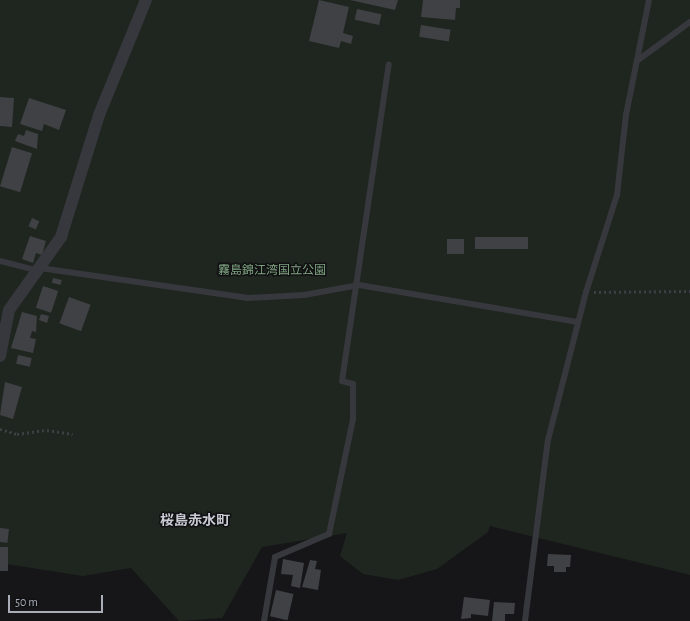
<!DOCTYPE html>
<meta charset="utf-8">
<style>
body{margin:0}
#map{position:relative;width:690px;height:621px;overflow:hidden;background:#161618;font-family:"Alegreya Sans","Noto Sans JP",sans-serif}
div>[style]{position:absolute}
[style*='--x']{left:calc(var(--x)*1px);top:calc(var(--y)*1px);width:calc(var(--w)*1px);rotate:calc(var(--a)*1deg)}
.green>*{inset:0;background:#1e261f}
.building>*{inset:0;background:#404145;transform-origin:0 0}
.path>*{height:2.5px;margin-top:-1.25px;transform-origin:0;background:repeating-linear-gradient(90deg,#3d3f44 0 2px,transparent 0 5px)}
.lane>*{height:6px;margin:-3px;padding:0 3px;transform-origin:3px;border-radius:3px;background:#37383d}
.street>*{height:12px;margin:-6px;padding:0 6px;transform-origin:6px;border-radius:6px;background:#37383d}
span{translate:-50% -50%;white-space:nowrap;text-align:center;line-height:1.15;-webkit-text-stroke:3px #111113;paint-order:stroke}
.park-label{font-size:12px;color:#7fa381}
.quarter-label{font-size:14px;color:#c9ccd4;font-weight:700}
.scale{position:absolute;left:8px;top:595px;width:95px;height:18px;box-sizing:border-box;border:2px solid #a8adb8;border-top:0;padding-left:5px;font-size:12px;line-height:14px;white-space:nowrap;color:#a8adb8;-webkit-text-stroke:3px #111113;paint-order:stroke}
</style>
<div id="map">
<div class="green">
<i style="clip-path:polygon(0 0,690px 0,690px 575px,490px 526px,488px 532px,437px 569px,398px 580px,363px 574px,340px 556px,347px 533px,262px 547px,222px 618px,179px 621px,131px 568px,83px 576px,0 563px)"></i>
</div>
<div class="building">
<i style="clip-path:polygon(319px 0,349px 7px,343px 33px,353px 36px,351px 44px,341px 41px,339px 48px,309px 41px)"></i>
<i style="clip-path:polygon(350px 0,398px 0,395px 10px)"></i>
<i style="clip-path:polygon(423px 0,460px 0,460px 8px,456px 8px,455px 20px,421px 17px)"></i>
<i style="left:357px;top:9px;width:25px;height:11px;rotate:12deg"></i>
<i style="left:421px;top:25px;width:30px;height:12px;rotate:9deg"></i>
<i style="clip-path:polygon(0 97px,14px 98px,12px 127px,0 126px)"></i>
<i style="clip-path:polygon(29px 98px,66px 110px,59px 130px,44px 124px,42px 131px,20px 124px)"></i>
<i style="clip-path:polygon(26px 130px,38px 134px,37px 149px,15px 141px,18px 134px,24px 136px)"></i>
<i style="left:12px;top:147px;width:21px;height:41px;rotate:17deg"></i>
<i style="left:32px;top:218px;width:8px;height:9px;rotate:23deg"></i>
<i style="clip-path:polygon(30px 236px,46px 241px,42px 255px,36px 253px,33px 263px,22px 259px)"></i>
<i style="left:528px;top:237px;width:12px;height:53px;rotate:90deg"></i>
<i style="left:447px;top:239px;width:17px;height:15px"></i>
<i style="left:53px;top:278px;width:9px;height:5px;rotate:13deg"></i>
<i style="left:43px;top:286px;width:16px;height:23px;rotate:18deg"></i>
<i style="left:69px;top:297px;width:23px;height:28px;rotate:20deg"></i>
<i style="clip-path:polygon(22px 312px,37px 316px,36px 332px,32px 331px,30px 338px,36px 339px,33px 353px,11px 348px)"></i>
<i style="clip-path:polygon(41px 314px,49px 316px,47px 323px,39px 320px)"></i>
<i style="left:18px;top:355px;width:14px;height:9px;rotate:12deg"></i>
<i style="clip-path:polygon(5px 382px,22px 387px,13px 419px,0 415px)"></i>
<i style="left:0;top:528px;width:9px;height:14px;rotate:6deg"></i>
<i style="left:0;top:547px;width:8px;height:24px"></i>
<i style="clip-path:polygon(548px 554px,571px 555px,570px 567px,566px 567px,566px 572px,554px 572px,554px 566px,547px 566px)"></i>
<i style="clip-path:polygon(283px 559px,304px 563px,300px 588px,291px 586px,293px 575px,281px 574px)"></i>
<i style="clip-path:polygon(310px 560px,317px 561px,315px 569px,321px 570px,318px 590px,302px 587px)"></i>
<i style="left:276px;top:590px;width:18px;height:27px;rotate:13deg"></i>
<i style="clip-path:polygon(464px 597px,490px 600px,488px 616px,471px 614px,471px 618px,461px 619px)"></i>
<i style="clip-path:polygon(494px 602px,515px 603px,514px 614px,505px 614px,505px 621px,492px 621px)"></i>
</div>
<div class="path">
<i style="--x:594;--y:292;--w:96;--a:-0.6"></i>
<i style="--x:0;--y:429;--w:18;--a:16"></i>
<i style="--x:17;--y:434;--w:30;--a:-8"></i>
<i style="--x:47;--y:430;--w:26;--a:9"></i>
</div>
<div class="lane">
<i style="--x:638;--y:60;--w:64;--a:-36.2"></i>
<i style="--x:0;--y:261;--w:40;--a:14.4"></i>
<i style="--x:40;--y:268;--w:209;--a:8.2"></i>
<i style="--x:247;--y:298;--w:57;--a:-3"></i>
<i style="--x:304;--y:295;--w:56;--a:-10.3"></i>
<i style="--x:359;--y:285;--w:221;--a:9.6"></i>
<i style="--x:264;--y:621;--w:65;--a:-80.2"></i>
<i style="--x:275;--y:557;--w:59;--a:-23.1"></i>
<i style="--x:329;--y:534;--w:117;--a:-78.2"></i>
<i style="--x:353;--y:419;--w:35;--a:-90"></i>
<i style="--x:353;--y:384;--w:11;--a:-165"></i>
<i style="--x:342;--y:381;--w:320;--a:-81.6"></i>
<i style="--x:525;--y:621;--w:182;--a:-82.8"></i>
<i style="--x:548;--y:440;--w:153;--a:-75.6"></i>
<i style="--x:586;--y:292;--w:102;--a:-72.3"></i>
<i style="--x:617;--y:195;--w:81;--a:-83.6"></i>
<i style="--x:626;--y:115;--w:117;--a:-78.7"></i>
</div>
<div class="street">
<i style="--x:0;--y:356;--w:47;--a:-78.9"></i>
<i style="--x:9;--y:310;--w:90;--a:-54.5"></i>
<i style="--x:61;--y:237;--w:128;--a:-72.7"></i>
<i style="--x:99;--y:115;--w:124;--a:-67.8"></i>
</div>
<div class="park-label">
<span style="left:272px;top:271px">霧島錦江湾国立公園</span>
</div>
<div class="quarter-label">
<span style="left:195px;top:521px">桜島赤水町</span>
</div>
<div class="scale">50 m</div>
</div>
